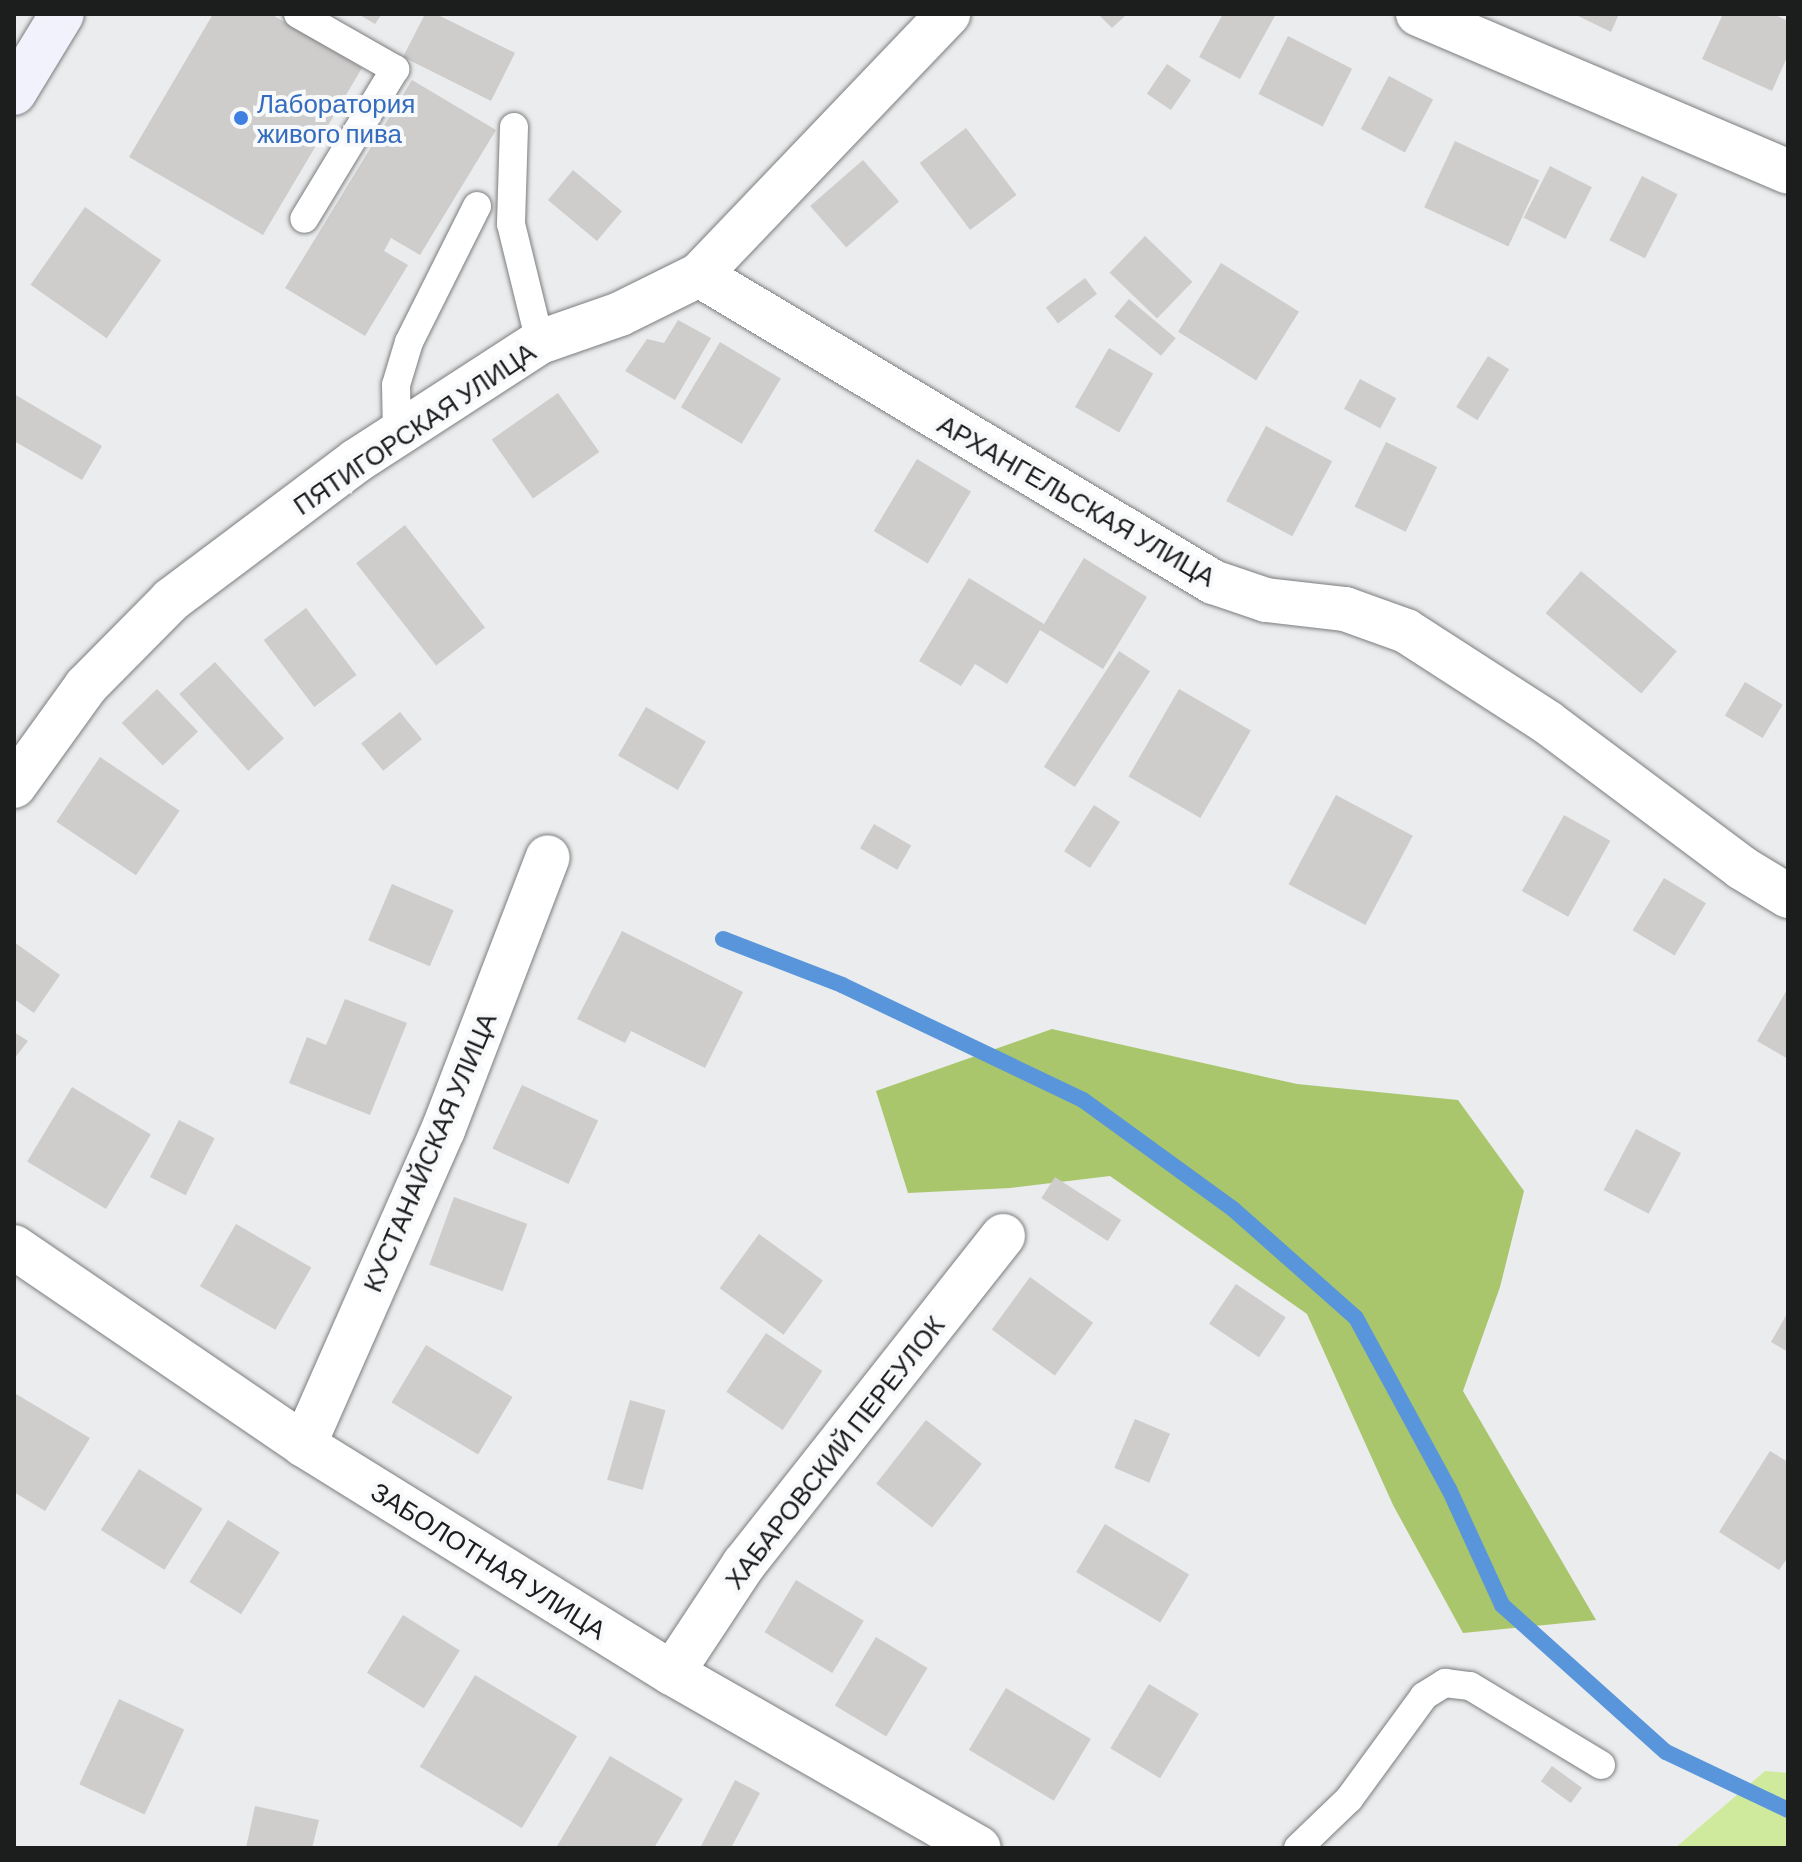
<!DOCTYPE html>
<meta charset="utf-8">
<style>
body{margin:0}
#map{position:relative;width:1802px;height:1862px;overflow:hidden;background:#eaeced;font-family:Barlow,sans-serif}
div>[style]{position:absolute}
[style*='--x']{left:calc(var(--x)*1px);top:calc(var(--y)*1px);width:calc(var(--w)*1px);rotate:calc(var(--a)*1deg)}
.green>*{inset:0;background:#cfea9c}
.forest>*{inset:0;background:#a9c66d}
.stream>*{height:16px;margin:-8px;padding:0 8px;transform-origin:8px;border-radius:8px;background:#5995da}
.building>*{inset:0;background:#cfcdcc;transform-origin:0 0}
.roads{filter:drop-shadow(0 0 2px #7c7d7f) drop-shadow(0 0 2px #7c7d7f)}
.service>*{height:28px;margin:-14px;padding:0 14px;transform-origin:14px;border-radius:14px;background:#fff}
.minor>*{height:44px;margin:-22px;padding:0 22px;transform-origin:22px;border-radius:22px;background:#fff}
.secondary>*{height:44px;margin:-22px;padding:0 22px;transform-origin:22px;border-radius:22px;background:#f2f2fd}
.dots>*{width:22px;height:22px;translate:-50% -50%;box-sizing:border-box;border:4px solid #f7f9fa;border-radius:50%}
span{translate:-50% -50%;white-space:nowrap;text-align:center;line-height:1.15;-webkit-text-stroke:8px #f7f9fa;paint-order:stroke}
.shop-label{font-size:26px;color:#366cbe}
.left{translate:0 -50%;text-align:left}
.street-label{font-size:26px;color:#1c1d1d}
.frame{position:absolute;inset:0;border:16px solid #1c1d1d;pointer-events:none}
</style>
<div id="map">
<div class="green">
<i style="clip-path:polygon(1765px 1771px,1788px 1773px,1788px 1848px,1675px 1848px)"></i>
</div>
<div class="forest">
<i style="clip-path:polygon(1052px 1029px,1297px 1084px,1458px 1100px,1524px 1191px,1500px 1287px,1463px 1391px,1596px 1620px,1463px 1633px,1393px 1505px,1307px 1314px,1110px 1176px,1010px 1188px,908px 1193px,876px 1091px)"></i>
</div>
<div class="stream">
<i style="--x:723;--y:939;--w:128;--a:21.1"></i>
<i style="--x:842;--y:985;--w:267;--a:25.5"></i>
<i style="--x:1083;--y:1100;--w:185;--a:36"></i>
<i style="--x:1233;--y:1209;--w:164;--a:41.5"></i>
<i style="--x:1356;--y:1318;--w:195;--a:61.5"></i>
<i style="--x:1449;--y:1489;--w:128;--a:65.4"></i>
<i style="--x:1502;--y:1605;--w:220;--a:41.9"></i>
<i style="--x:1666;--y:1752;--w:135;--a:25.4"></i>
</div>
<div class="building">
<i style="clip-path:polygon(213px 14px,271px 14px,362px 68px,263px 235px,129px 157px)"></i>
<i style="clip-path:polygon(358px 14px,382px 14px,375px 24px)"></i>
<i style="clip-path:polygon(425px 14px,436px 14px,515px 53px,491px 101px,403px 57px)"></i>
<i style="clip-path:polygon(1098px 14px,1127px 14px,1112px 28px)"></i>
<i style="clip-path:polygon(1223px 14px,1276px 14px,1240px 79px,1199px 57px)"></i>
<i style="clip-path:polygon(1574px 14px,1619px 14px,1611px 32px)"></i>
<i style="clip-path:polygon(1723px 14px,1773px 14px,1788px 21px,1788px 55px,1772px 91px,1702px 59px)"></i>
<i style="left:1288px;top:36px;width:72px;height:65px;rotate:27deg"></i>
<i style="left:1167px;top:64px;width:29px;height:36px;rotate:34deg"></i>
<i style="left:1389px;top:76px;width:50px;height:60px;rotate:28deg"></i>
<i style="clip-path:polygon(412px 80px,496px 130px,420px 255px,391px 238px,384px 251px,408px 265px,365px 336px,285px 288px)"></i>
<i style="left:966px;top:128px;width:84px;height:58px;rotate:53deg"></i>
<i style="left:1455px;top:141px;width:93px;height:73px;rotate:25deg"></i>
<i style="left:863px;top:160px;width:55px;height:70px;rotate:49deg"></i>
<i style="left:1550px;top:166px;width:47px;height:58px;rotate:27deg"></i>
<i style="left:573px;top:170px;width:64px;height:39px;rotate:40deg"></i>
<i style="left:1642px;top:176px;width:40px;height:72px;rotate:27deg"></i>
<i style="left:85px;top:207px;width:93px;height:95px;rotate:35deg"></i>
<i style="left:1145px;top:236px;width:66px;height:51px;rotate:44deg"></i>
<i style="left:1221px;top:263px;width:92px;height:81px;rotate:32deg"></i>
<i style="left:1085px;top:278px;width:20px;height:49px;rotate:53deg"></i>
<i style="left:1129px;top:299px;width:61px;height:23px;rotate:40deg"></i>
<i style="clip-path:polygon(678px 320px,711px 338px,675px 400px,625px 371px,647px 339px,664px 343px)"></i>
<i style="left:720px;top:342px;width:71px;height:76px;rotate:31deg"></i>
<i style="left:1109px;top:348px;width:51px;height:68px;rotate:30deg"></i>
<i style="left:1488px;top:356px;width:25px;height:60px;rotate:32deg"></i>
<i style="left:1360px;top:379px;width:41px;height:34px;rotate:28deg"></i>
<i style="left:558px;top:393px;width:72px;height:81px;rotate:55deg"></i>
<i style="clip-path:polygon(14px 394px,102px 446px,82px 480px,14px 441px)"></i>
<i style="left:1266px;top:426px;width:75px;height:85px;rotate:28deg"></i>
<i style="left:1386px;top:442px;width:57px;height:72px;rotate:26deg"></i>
<i style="left:917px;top:459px;width:63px;height:84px;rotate:31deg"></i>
<i style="left:405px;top:525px;width:130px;height:62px;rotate:52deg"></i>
<i style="clip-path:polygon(1084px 558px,1147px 597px,1103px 669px,1040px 630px,1007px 684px,975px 664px,961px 686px,919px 661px,969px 578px,1044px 624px)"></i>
<i style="left:1581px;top:571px;width:125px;height:55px;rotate:40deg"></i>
<i style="left:306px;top:608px;width:84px;height:53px;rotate:53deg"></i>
<i style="left:1119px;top:651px;width:37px;height:138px;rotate:33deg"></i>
<i style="left:215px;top:662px;width:103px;height:48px;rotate:48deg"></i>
<i style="left:1745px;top:682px;width:44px;height:39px;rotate:31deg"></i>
<i style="left:157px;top:689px;width:59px;height:49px;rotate:46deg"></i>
<i style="left:1179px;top:689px;width:83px;height:101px;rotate:30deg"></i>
<i style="left:646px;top:707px;width:69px;height:56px;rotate:30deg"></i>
<i style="left:400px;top:712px;width:35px;height:50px;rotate:51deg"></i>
<i style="left:100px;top:757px;width:96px;height:78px;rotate:34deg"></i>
<i style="left:1336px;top:795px;width:87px;height:101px;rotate:28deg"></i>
<i style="left:1094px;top:805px;width:31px;height:55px;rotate:33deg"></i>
<i style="left:1564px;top:815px;width:53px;height:87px;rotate:29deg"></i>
<i style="left:874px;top:824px;width:43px;height:28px;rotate:30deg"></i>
<i style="left:1664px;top:878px;width:49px;height:61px;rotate:31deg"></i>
<i style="left:392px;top:884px;width:67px;height:61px;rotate:23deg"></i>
<i style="clip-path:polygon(622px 931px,743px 992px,705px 1068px,631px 1031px,625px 1043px,577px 1019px)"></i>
<i style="clip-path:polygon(14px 942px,60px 975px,34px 1013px,14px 999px)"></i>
<i style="clip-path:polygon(1788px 988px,1788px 1059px,1757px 1041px)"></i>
<i style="clip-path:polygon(345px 999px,407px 1023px,370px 1115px,289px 1083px,307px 1037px,326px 1045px)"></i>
<i style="clip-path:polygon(14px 1032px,28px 1041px,14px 1059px)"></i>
<i style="left:522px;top:1085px;width:84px;height:70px;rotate:25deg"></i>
<i style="left:72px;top:1087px;width:92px;height:87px;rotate:31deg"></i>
<i style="left:179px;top:1120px;width:40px;height:64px;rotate:27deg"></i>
<i style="left:1636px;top:1129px;width:51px;height:69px;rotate:28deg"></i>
<i style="left:1055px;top:1177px;width:79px;height:25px;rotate:33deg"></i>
<i style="left:454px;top:1197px;width:78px;height:72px;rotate:20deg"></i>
<i style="left:236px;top:1224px;width:87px;height:72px;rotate:30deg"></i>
<i style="left:759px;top:1234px;width:79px;height:67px;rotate:36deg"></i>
<i style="left:1030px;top:1277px;width:78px;height:65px;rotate:36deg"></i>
<i style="left:1236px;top:1284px;width:60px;height:48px;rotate:34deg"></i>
<i style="clip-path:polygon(1788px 1312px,1788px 1352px,1771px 1342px)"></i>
<i style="left:766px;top:1333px;width:68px;height:71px;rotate:34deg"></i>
<i style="left:426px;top:1345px;width:101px;height:67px;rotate:31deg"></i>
<i style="clip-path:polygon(16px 1394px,90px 1438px,45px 1511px,14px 1492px)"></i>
<i style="left:630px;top:1400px;width:37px;height:83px;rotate:16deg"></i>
<i style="left:1135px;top:1419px;width:38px;height:53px;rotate:23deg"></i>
<i style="left:926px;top:1420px;width:71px;height:81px;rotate:38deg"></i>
<i style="clip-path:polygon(1770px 1451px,1788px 1462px,1788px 1557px,1779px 1570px,1719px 1532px)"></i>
<i style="left:139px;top:1469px;width:75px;height:72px;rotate:32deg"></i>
<i style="left:228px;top:1520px;width:61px;height:73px;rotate:32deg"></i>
<i style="left:1105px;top:1524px;width:98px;height:56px;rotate:31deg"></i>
<i style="left:796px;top:1580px;width:79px;height:61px;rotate:31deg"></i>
<i style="left:403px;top:1615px;width:67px;height:68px;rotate:32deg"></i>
<i style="left:876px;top:1637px;width:60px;height:80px;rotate:31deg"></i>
<i style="left:475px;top:1675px;width:119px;height:107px;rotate:31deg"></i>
<i style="left:1149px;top:1684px;width:58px;height:75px;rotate:31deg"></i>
<i style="left:1006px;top:1688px;width:99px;height:72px;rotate:31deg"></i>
<i style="left:119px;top:1699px;width:72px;height:94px;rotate:25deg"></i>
<i style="clip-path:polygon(610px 1756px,683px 1799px,654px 1848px,556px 1848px)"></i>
<i style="left:1552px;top:1766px;width:37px;height:19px;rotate:36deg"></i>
<i style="clip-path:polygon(735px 1780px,760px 1793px,731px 1848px,700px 1848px)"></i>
<i style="clip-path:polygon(255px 1806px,319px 1820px,312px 1848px,246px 1848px)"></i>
</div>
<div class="roads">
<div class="service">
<i style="--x:298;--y:14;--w:112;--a:29.6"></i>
<i style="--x:395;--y:69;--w:175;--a:121.2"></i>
<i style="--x:514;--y:127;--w:97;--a:91.8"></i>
<i style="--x:511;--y:224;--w:122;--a:76.2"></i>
<i style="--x:397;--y:436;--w:51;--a:-91.1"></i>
<i style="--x:396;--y:385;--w:45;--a:-73.2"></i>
<i style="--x:409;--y:342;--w:152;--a:-63.4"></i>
<i style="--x:1298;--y:1848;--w:71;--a:-43.9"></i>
<i style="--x:1349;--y:1799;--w:127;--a:-53.9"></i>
<i style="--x:1424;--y:1696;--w:25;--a:-32"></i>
<i style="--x:1445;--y:1683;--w:25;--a:7"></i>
<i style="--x:1470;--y:1686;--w:153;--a:31.1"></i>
</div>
<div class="minor">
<i style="--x:1418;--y:14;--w:402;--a:23.1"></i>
<i style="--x:699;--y:275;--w:599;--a:30.85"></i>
<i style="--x:1213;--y:582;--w:56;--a:18.8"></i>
<i style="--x:1266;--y:600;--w:80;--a:6.5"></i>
<i style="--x:1345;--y:609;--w:65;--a:19.8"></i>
<i style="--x:1406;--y:631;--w:168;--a:32.8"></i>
<i style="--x:1547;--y:722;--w:244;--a:36.8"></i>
<i style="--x:1742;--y:868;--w:54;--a:31.3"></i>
<i style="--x:14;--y:786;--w:123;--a:-54.2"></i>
<i style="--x:86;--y:686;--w:121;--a:-45.3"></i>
<i style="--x:171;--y:600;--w:231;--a:-36.9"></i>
<i style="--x:356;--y:461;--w:219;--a:-32.9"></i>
<i style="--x:540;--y:342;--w:85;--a:-19.3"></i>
<i style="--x:620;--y:314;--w:88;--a:-26.3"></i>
<i style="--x:699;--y:275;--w:361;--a:-46.3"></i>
<i style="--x:14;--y:1247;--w:351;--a:34.3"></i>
<i style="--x:304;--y:1445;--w:433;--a:31.8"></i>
<i style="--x:672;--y:1673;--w:353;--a:29.7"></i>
<i style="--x:304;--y:1445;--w:344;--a:-66.2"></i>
<i style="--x:443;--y:1130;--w:292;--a:-69"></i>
<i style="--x:672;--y:1673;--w:131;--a:-56.6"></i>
<i style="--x:744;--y:1564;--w:418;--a:-51.7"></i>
</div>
<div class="secondary">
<i style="--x:14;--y:93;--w:92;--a:-58.7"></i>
</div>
</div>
<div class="dots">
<i style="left:241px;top:118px;background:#3f7fe0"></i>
</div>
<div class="shop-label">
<span class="left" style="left:257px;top:118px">Лаборатория<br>живого пива</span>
</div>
<div class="street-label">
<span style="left:414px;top:428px;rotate:-34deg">ПЯТИГОРСКАЯ УЛИЦА</span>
<span style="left:1077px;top:500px;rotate:30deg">АРХАНГЕЛЬСКАЯ УЛИЦА</span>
<span style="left:429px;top:1152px;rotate:-67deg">КУСТАНАЙСКАЯ УЛИЦА</span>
<span style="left:834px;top:1452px;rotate:-52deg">ХАБАРОВСКИЙ ПЕРЕУЛОК</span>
<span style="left:489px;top:1560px;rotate:32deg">ЗАБОЛОТНАЯ УЛИЦА</span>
</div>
<div class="frame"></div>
</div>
